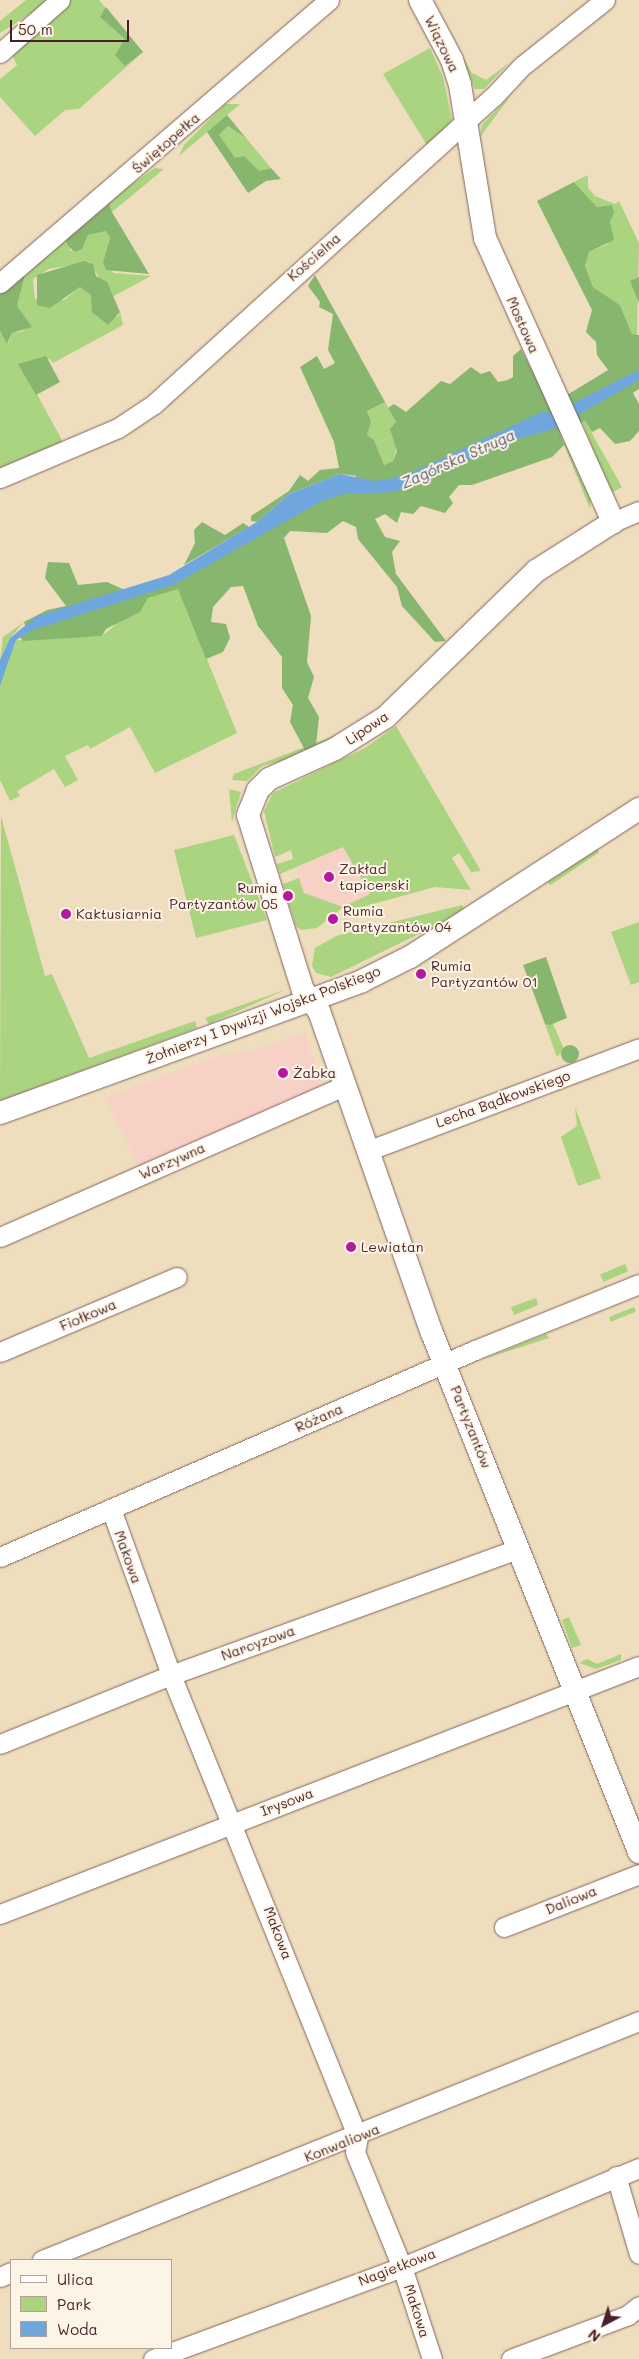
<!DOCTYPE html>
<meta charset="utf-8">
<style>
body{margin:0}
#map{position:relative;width:639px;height:2359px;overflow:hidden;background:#eedebd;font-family:Mali,sans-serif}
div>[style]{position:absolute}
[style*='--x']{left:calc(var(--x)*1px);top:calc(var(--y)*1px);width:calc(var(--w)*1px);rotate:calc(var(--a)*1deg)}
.built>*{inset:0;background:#f7d1c6}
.green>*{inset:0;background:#aad480;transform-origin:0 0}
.forest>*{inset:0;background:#87b66e}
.round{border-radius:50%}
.water>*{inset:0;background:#6fa6dd}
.roads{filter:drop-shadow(0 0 1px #83625e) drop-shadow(0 0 1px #83625e)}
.minor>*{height:19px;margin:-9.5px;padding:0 9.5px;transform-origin:9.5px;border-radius:9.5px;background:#fff}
.tertiary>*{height:22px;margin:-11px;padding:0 11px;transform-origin:11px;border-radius:11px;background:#fff}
.dots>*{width:14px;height:14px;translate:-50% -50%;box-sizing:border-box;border:2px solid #fcf5e5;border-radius:50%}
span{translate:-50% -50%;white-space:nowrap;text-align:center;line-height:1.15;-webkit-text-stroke:4px #fcf5e5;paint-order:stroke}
.street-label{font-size:14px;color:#4a1f2b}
.poi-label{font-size:14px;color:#4a1f2b}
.left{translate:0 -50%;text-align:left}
.right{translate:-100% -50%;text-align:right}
.water-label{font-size:15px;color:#595572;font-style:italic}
.legend{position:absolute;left:10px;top:2259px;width:162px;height:90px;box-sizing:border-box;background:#fcf5e5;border:1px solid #b59f9b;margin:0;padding:6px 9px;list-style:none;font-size:15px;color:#4a1f2b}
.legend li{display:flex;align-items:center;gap:10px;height:25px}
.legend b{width:25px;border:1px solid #b59f9b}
.north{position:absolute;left:579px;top:2299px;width:50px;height:50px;-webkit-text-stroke:4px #fcf5e5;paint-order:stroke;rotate:220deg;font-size:14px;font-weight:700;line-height:20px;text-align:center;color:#4a1f2b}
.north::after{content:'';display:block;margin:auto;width:18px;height:22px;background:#4a1f2b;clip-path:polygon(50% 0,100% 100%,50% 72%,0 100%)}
.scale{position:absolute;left:10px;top:20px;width:119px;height:22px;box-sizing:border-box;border:2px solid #4a1f2b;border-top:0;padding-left:6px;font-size:15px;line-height:18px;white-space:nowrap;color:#4a1f2b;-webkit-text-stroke:4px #fcf5e5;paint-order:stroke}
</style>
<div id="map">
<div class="built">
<i style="clip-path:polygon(343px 847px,370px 895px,338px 909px,304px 893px,296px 868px)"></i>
<i style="clip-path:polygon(304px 1032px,322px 1085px,138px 1167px,106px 1098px,213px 1057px,267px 1047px)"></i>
</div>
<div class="green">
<i style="clip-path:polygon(26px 0,52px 0,0 33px,0 21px)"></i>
<i style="clip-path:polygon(66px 0,99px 0,143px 52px,79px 109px,65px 110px,35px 136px,0 97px,0 79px,17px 65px,11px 53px)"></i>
<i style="clip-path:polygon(430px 48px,443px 77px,452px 120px,428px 147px,383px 74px)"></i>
<i style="clip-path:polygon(460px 52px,472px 73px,486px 80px,509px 63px,484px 89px,475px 89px)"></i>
<i style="clip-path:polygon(512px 94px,480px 137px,482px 125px)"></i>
<i style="clip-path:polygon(225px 104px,240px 104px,179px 156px,184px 145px)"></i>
<i style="clip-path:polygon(228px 126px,246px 138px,271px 168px,259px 171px,235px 159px,220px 141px,219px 135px)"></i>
<i style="clip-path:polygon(155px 168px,164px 169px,112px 212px,108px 204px,66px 240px,71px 251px,84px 244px,88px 235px,106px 231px,110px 238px,103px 262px,114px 273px,151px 276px,112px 297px,89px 262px,49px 269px,33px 279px,35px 299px,64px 300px,80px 287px,91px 294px,93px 302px,118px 317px,120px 312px,123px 325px,53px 363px,50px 359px,20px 363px,64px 444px,0 473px,0 331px,8px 344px,12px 333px,23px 331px,28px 323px,17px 306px,24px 275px,0 295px,0 290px,108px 201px)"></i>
<i style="clip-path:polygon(588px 175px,588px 188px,595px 196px,615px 204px,619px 201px,639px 243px,637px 337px,632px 334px,620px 305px,593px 287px,585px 266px,589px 252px,608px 244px,612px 205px,597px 207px,574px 182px)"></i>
<i style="clip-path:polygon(385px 402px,396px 423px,397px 447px,393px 461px,384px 465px,374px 440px,367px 435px,371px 422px,367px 411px)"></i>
<i style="clip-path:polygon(585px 421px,622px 487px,611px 493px,582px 422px)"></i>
<i style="clip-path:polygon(564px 430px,591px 498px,590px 509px,559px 432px)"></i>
<i style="clip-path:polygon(178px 588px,237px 733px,155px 773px,130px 727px,90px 749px,88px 745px,65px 756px,78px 780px,65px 787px,54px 769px,17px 791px,20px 796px,10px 801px,0 780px,0 685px,16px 640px,102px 636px,148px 598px)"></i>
<i style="clip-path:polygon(24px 622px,10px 638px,0 661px,3px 637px)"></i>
<i style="clip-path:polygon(365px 724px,286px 760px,262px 766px,247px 781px,232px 780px,234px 774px)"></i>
<i style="clip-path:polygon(396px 726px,481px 871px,471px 872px,459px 853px,452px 858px,471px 890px,435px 887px,347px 911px,345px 906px,370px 894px,343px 847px,280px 874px,277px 864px,293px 859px,291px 850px,275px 857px,264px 811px,273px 793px,365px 748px)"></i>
<i style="clip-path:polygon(229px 789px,241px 792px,232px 822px)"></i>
<i style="clip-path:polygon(1px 816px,45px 976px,52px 974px,89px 1058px,195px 1021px,197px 1028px,0 1101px)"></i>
<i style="clip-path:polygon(234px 835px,267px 920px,196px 938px,174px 850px)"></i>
<i style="left:597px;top:849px;width:4px;height:59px;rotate:56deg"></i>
<i style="clip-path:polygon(299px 878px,304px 893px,343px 907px,317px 928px,301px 930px,296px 926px,283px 884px)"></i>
<i style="clip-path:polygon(462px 905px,464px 909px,433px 927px,331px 977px,316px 973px,312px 966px,315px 948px,336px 936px)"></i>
<i style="clip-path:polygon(639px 922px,639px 982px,631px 985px,611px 932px)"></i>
<i style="clip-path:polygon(287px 989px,209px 1024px,205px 1018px)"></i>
<i style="clip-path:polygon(545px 1024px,553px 1024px,564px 1049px,557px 1057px)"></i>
<i style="clip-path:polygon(575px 1107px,601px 1178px,578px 1186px,561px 1137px,577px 1126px)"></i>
<i style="left:625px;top:1264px;width:8px;height:27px;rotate:67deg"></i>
<i style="clip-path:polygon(536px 1298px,538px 1305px,514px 1315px,511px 1307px)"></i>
<i style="left:634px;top:1307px;width:5px;height:27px;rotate:68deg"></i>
<i style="clip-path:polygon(546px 1334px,549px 1338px,484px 1359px)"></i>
<i style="clip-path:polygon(569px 1617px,581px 1645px,572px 1648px,562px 1620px)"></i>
<i style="clip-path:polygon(621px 1654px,621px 1660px,596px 1669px,579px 1663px,587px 1659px,597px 1664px)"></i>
</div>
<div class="forest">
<i style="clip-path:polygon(106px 7px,143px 52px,125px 66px,115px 55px,125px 39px,100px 17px)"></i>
<i style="clip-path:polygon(227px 115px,246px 138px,228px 126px,219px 135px,235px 158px,244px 156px,259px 171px,271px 168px,281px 179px,266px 181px,248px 193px,207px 132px)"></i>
<i style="clip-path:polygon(574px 182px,597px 207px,612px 205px,614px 212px,610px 222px,614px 240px,589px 252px,585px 266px,593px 287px,620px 305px,632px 334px,639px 335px,639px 389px,633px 393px,639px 404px,639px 431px,630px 441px,615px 444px,600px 428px,592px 432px,585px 421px,559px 432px,564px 445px,552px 457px,472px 485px,459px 485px,449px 497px,453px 503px,445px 513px,421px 506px,413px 514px,401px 512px,397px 523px,385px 514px,375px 519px,385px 537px,400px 541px,392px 552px,396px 574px,446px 641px,435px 642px,402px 606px,397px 587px,358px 539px,356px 527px,343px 521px,327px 533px,290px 531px,284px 538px,311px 616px,307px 662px,314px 677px,308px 698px,319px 717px,316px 745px,305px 750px,290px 722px,293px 705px,282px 688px,282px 657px,258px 626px,243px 586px,231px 587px,213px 607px,211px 622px,226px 624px,230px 638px,223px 652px,206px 659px,178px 589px,148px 598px,140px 612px,106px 629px,102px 636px,23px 641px,20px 637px,28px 633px,24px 622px,47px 610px,66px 606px,45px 578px,48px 562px,69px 563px,78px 585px,107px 582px,127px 591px,174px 574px,357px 476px,340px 474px,289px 494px,257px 522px,251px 521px,251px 516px,289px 491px,300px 475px,308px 481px,320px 470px,339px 468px,334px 442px,300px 367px,317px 356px,324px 369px,335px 363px,328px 350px,333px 314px,319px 307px,320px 302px,308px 286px,315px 275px,385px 402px,367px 411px,371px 422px,367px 435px,374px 440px,384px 465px,393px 461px,397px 451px,390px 429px,396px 422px,388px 408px,394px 404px,406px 412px,441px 381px,450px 384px,471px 367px,481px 374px,490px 371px,498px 382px,508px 380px,513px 377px,513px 356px,521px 349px,542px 390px,567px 395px,608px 370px,597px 355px,596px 342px,586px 332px,592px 310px,537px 201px)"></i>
<i style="clip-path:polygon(109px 204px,112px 212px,149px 274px,106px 270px,103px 262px,110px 238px,106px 231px,88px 235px,82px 249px,75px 252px,68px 246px,66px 240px)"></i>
<i style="clip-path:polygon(84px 261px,93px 264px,96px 276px,107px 282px,120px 312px,108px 325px,92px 312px,91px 295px,80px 287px,50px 308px,37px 305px,37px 275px)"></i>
<i style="clip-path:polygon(25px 274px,17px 306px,32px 327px,12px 333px,7px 344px,0 331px,0 295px)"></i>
<i style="clip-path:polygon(639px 277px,639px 303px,630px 281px)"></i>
<i style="clip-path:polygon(46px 356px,60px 382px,36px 395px,18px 364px)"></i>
<i style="clip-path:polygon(202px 522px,225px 535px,243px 523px,249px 527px,184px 565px,195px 543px,194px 530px)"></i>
<i style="clip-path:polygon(546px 957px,567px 1018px,550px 1025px,545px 1024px,523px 965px)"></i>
<i class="round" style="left:561px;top:1045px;width:18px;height:18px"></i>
</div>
<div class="water">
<i style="clip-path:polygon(639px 370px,639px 380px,554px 429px,514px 440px,395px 492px,344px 494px,322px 501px,173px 585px,33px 630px,16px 640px,0 686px,0 660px,10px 638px,37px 616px,169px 575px,257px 522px,289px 494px,340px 474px,374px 481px,402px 477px,542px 412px,554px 413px)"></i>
</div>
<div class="roads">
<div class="minor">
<i style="--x:0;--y:53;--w:80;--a:-41.5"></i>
<i style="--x:0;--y:283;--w:434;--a:-40.7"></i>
<i style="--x:0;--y:478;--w:128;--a:-23"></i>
<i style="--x:118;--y:428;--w:43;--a:-33.7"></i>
<i style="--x:154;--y:404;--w:457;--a:-42.2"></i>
<i style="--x:493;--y:97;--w:42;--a:-46.9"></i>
<i style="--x:522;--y:66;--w:106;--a:-38.5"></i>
<i style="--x:613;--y:522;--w:28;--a:-23"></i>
<i style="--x:367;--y:1151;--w:291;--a:-20.7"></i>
<i style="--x:0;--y:1237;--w:376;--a:-23.7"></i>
<i style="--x:0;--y:1352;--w:192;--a:-23"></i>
<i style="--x:111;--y:1509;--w:177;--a:70.1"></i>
<i style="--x:171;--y:1675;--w:498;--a:68"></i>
<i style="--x:358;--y:2137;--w:15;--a:101"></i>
<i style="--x:355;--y:2152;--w:124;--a:67.8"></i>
<i style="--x:402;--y:2267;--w:97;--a:71.9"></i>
<i style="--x:0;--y:1557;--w:518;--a:-23.55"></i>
<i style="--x:475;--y:1350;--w:177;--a:-21.9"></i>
<i style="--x:0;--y:1744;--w:184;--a:-22"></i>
<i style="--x:171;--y:1675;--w:370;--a:-20"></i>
<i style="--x:0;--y:1914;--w:685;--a:-21.21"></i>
<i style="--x:504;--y:1927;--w:145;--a:-21.4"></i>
<i style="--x:616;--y:2176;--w:81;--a:73.6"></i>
<i style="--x:42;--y:2260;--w:643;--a:-21.82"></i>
<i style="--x:0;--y:2277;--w:12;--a:-24"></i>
<i style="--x:153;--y:2359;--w:265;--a:-20.3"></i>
<i style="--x:402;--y:2267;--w:257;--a:-22.7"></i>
<i style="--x:511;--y:2359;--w:125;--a:-20.6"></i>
<i style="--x:628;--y:2315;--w:14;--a:-39"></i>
</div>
<div class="tertiary">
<i style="--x:420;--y:0;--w:68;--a:61.9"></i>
<i style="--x:452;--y:60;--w:26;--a:72"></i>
<i style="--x:460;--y:85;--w:155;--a:80.7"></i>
<i style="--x:485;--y:238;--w:312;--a:65.7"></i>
<i style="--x:613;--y:522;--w:91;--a:147.5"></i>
<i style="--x:536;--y:571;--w:209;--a:135.8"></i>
<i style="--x:386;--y:717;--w:60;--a:147.9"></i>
<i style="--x:335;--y:749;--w:72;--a:155.6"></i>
<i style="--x:269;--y:779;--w:16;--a:135"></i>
<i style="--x:258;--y:790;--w:27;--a:112"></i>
<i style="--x:248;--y:815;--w:183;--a:72.6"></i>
<i style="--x:303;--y:990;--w:26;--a:53"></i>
<i style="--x:319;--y:1011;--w:341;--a:70.7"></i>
<i style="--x:432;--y:1333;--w:559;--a:68.26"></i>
<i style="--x:0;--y:1113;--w:385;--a:-20"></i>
<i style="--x:362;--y:981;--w:54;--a:-26.6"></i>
<i style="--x:410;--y:957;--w:273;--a:-32.9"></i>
</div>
</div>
<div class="dots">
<i style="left:329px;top:877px;background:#b5179e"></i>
<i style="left:288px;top:896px;background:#b5179e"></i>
<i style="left:66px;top:914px;background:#b5179e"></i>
<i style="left:333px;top:919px;background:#b5179e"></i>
<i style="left:421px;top:974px;background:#b5179e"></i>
<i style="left:283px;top:1073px;background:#b5179e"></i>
<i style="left:351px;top:1247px;background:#b5179e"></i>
</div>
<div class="street-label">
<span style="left:442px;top:44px;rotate:64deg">Wiązowa</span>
<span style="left:166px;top:143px;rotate:-41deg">Świętopełka</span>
<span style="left:314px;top:257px;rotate:-41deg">Kościelna</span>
<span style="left:523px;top:325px;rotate:66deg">Mostowa</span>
<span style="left:367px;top:728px;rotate:-34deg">Lipowa</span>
<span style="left:263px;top:1015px;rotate:-21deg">Żołnierzy I Dywizji Wojska Polskiego</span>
<span style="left:503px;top:1099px;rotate:-20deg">Lecha Bądkowskiego</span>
<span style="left:172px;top:1161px;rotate:-24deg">Warzywna</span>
<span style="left:88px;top:1315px;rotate:-23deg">Fiołkowa</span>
<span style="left:319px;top:1418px;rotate:-24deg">Różana</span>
<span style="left:471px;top:1427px;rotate:68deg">Partyzantów</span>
<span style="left:128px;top:1557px;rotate:70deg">Makowa</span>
<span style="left:258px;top:1643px;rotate:-20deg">Narcyzowa</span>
<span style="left:287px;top:1802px;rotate:-21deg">Irysowa</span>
<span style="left:571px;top:1900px;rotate:-22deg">Daliowa</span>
<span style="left:278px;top:1933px;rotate:69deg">Makowa</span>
<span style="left:342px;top:2143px;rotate:-22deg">Konwaliowa</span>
<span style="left:397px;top:2267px;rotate:-21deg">Nagietkowa</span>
<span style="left:417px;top:2311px;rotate:72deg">Makowa</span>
</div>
<div class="poi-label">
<span class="left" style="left:339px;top:877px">Zakład<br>tapicerski</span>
<span class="right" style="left:278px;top:896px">Rumia<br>Partyzantów 05</span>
<span class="left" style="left:343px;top:919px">Rumia<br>Partyzantów 04</span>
<span class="left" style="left:76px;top:914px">Kaktusiarnia</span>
<span class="left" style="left:431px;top:974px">Rumia<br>Partyzantów 01</span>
<span class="left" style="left:293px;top:1073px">Żabka</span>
<span class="left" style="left:361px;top:1247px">Lewiatan</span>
</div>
<div class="water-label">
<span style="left:458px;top:459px;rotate:-24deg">Zagórska Struga</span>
</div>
<ul class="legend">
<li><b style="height:6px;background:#fff"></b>Ulica</li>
<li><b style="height:14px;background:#aad480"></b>Park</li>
<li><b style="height:14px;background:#6fa6dd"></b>Woda</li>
</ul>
<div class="north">N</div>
<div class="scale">50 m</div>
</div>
